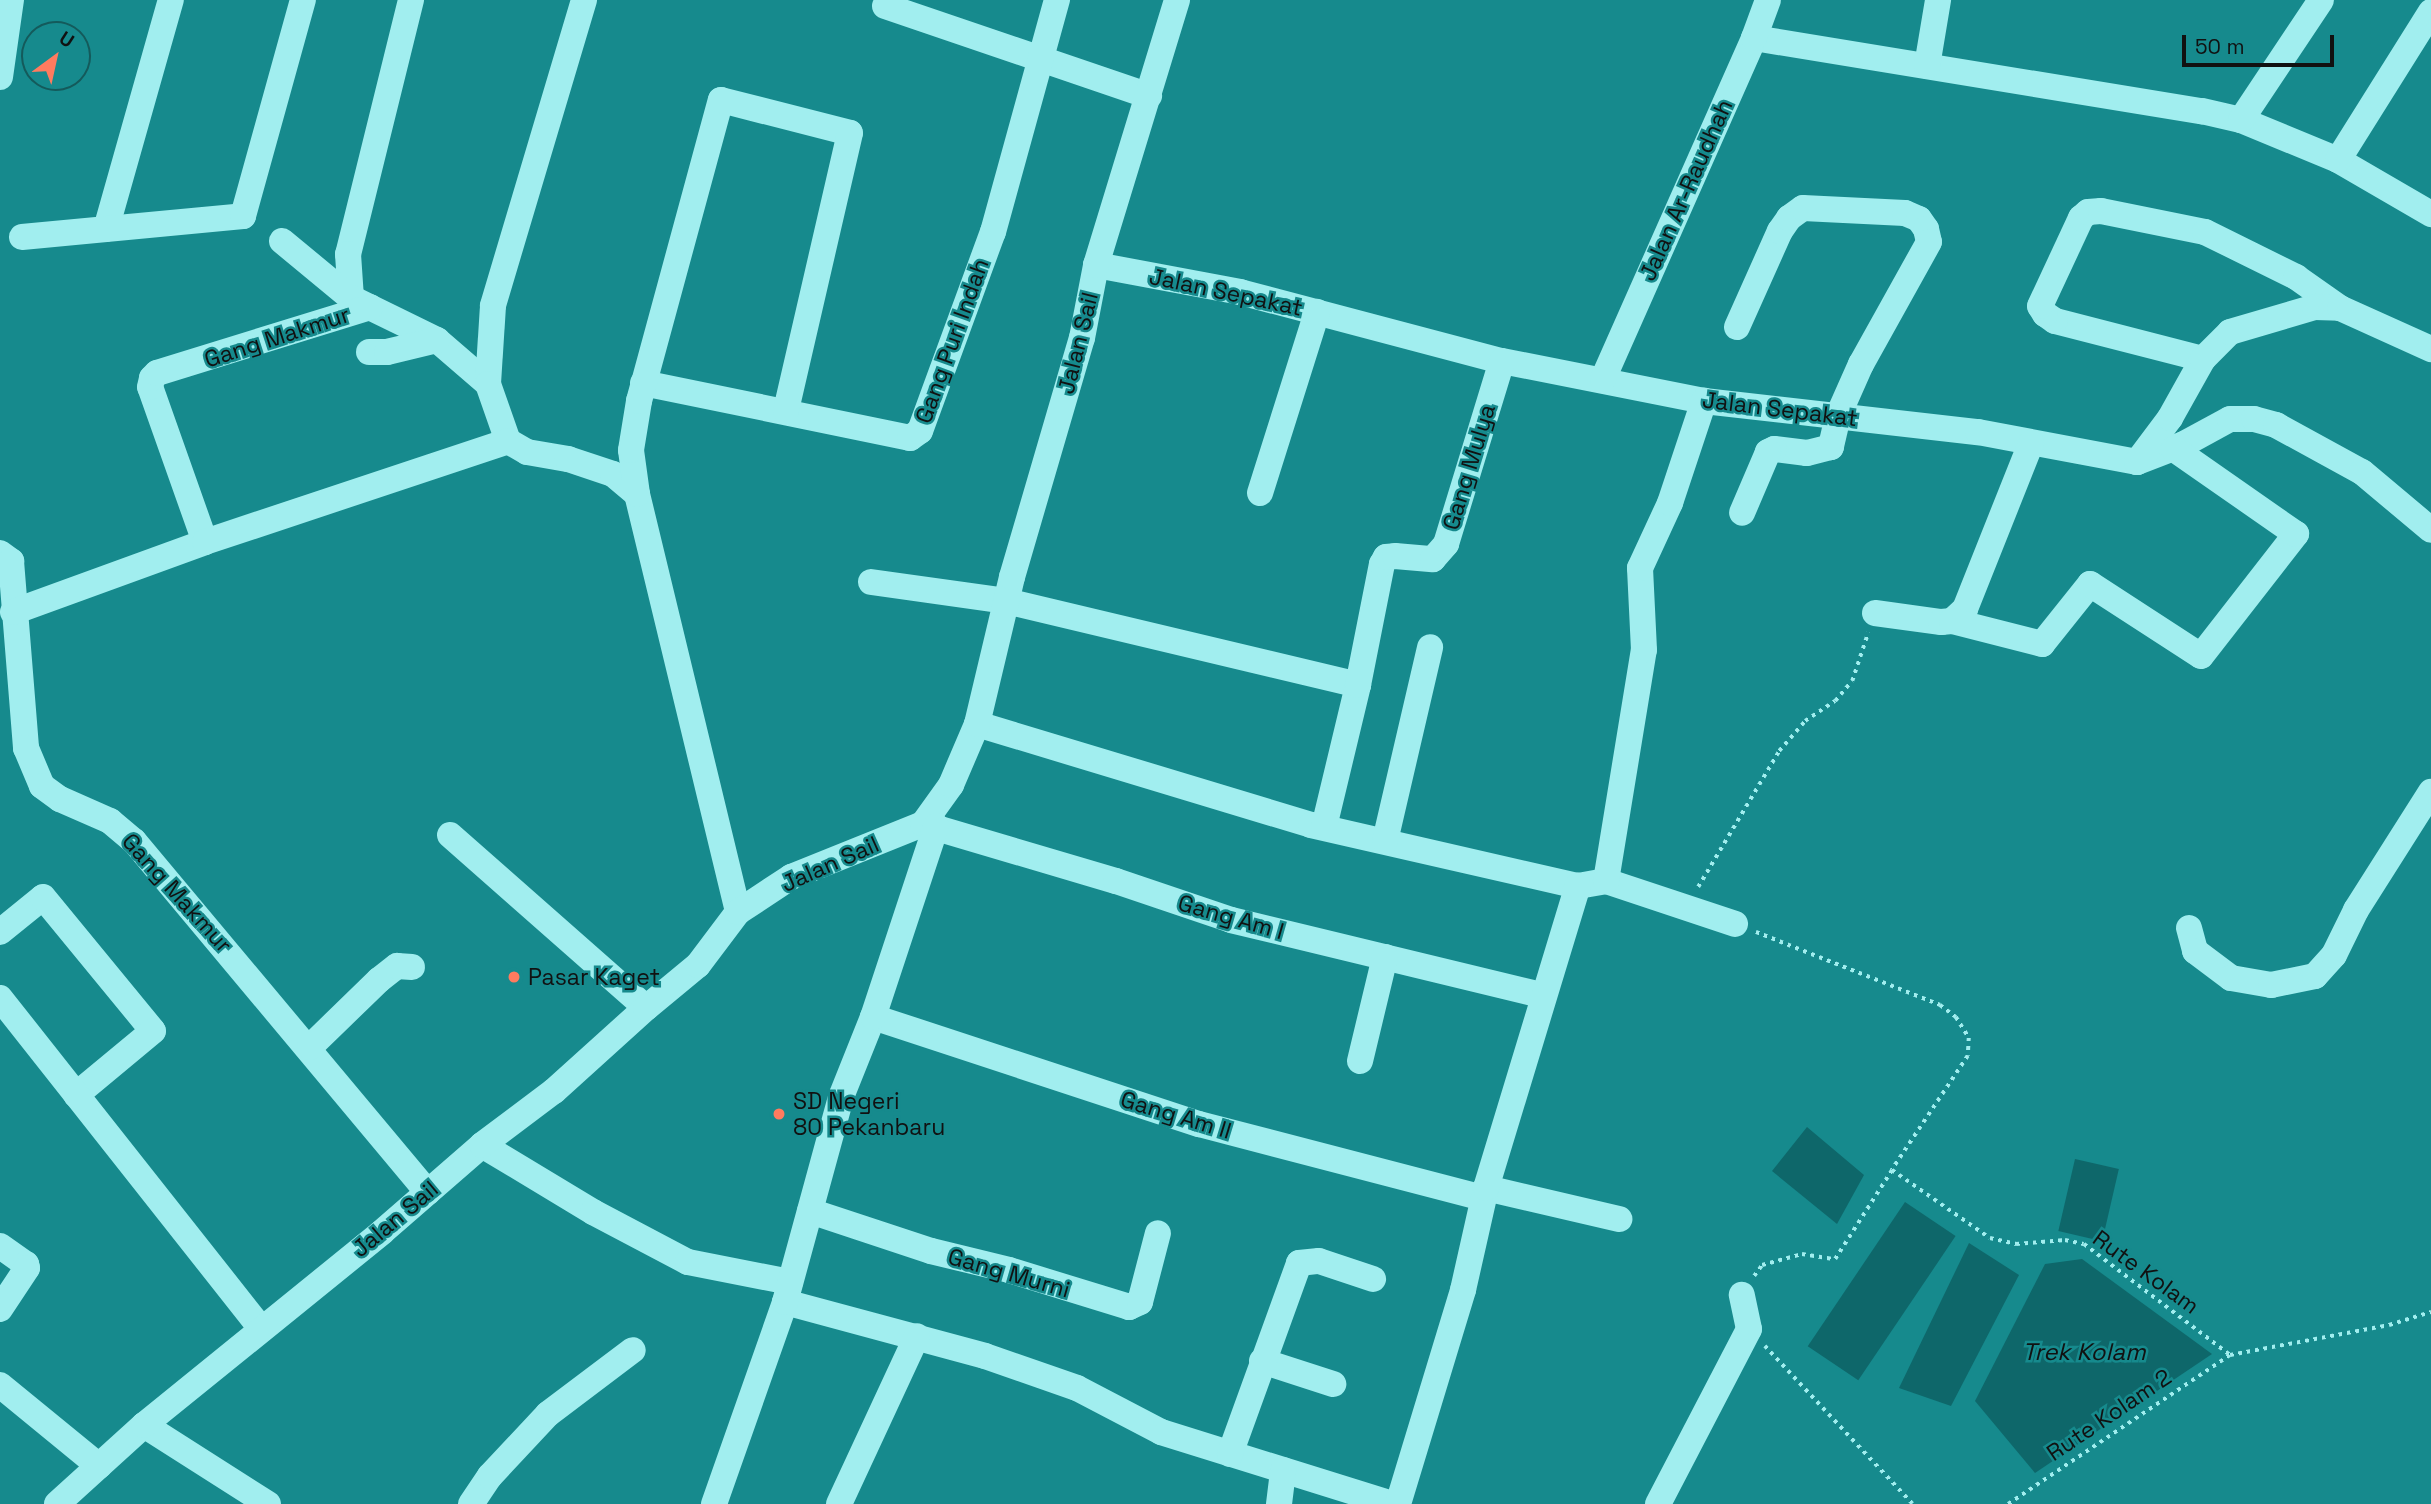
<!DOCTYPE html>
<style>
body{margin:0}
#map{position:relative;width:2431px;height:1504px;overflow:hidden;background:#168a8d;font-family:"Space Grotesk",sans-serif}
div>[style]{position:absolute}
[style*='--x']{left:calc(var(--x)*1px);top:calc(var(--y)*1px);width:calc(var(--w)*1px);rotate:calc(var(--a)*1deg)}
.water>*{inset:0;background:#0e676a;transform-origin:0 0}
.path>*{height:3.5px;margin-top:-1.75px;transform-origin:0;background:repeating-linear-gradient(90deg,#a1eeef 0 3.5px,transparent 0 8.5px)}
.minor>*{height:26px;margin:-13px;padding:0 13px;transform-origin:13px;border-radius:13px;background:#a1eeef}
.dots>*{width:19px;height:19px;translate:-50% -50%;box-sizing:border-box;border:4px solid #168a8d;border-radius:50%}
span{translate:-50% -50%;white-space:nowrap;text-align:center;line-height:1.15;-webkit-text-stroke:5px #168a8d;paint-order:stroke}
.street-label{font-size:23px;color:#111}
.poi-label{font-size:23px;color:#111}
.left{translate:0 -50%;text-align:left}
.water-label{font-size:24px;color:#111;font-style:italic}
.north{position:absolute;left:21px;top:21px;width:70px;height:70px;box-sizing:border-box;background:#168a8d;border:2px solid #145a5b;border-radius:50%;rotate:33deg;font-size:19px;font-weight:700;line-height:28px;text-align:center;color:#111}
.north::after{content:'';display:block;margin:auto;width:24px;height:32px;background:#ff7b5f;clip-path:polygon(50% 0,100% 100%,50% 72%,0 100%)}
.scale{position:absolute;left:2182px;top:35px;width:152px;height:32px;box-sizing:border-box;border:4px solid #111;border-top:0;padding-left:9px;font-size:21px;line-height:24px;white-space:nowrap;color:#111;-webkit-text-stroke:5px #168a8d;paint-order:stroke}
</style>
<div id="map">
<div class="water">
<i style="clip-path:polygon(1807px 1127px,1864px 1175px,1837px 1224px,1772px 1171px)"></i>
<i style="left:2075px;top:1159px;width:45px;height:74px;rotate:13deg"></i>
<i style="left:1905px;top:1202px;width:61px;height:174px;rotate:34deg"></i>
<i style="clip-path:polygon(1969px 1243px,2019px 1275px,1951px 1406px,1899px 1388px)"></i>
<i style="clip-path:polygon(2082px 1259px,2212px 1354px,2035px 1473px,1975px 1401px,2045px 1264px)"></i>
</div>
<div class="path">
<i style="--x:1698;--y:887;--w:158;--a:-59.2"></i>
<i style="--x:1779;--y:751;--w:40;--a:-49"></i>
<i style="--x:1805;--y:721;--w:36;--a:-34"></i>
<i style="--x:1835;--y:701;--w:26;--a:-50"></i>
<i style="--x:1852;--y:681;--w:51;--a:-71.6"></i>
<i style="--x:1756;--y:932;--w:198;--a:21.6"></i>
<i style="--x:1940;--y:1005;--w:20;--a:37"></i>
<i style="--x:1956;--y:1017;--w:25;--a:58"></i>
<i style="--x:1969;--y:1038;--w:18;--a:93"></i>
<i style="--x:1968;--y:1056;--w:137;--a:123.7"></i>
<i style="--x:1892;--y:1170;--w:119;--a:34.8"></i>
<i style="--x:1990;--y:1238;--w:27;--a:13"></i>
<i style="--x:2016;--y:1244;--w:49;--a:-4.7"></i>
<i style="--x:2065;--y:1240;--w:19;--a:12"></i>
<i style="--x:2084;--y:1244;--w:183;--a:37.2"></i>
<i style="--x:2230;--y:1355;--w:162;--a:-10.7"></i>
<i style="--x:2389;--y:1325;--w:44;--a:-17.2"></i>
<i style="--x:1754;--y:1276;--w:14;--a:-54"></i>
<i style="--x:1762;--y:1265;--w:41;--a:-15.4"></i>
<i style="--x:1802;--y:1254;--w:33;--a:9"></i>
<i style="--x:1835;--y:1259;--w:106;--a:-57.4"></i>
<i style="--x:1765;--y:1346;--w:216;--a:46.9"></i>
<i style="--x:2008;--y:1504;--w:267;--a:-33.9"></i>
</div>
<div class="minor">
<i style="--x:411;--y:0;--w:262;--a:103.9"></i>
<i style="--x:348;--y:254;--w:44;--a:86.1"></i>
<i style="--x:351;--y:298;--w:96;--a:26"></i>
<i style="--x:437;--y:340;--w:67;--a:40.8"></i>
<i style="--x:584;--y:0;--w:319;--a:106.6"></i>
<i style="--x:493;--y:306;--w:78;--a:93.7"></i>
<i style="--x:488;--y:384;--w:60;--a:70.7"></i>
<i style="--x:508;--y:441;--w:22;--a:30"></i>
<i style="--x:527;--y:452;--w:42;--a:9.7"></i>
<i style="--x:568;--y:459;--w:47;--a:18.4"></i>
<i style="--x:613;--y:474;--w:31;--a:40"></i>
<i style="--x:637;--y:494;--w:430;--a:76.4"></i>
<i style="--x:885;--y:6;--w:279;--a:18.8"></i>
<i style="--x:1754;--y:38;--w:454;--a:9.3"></i>
<i style="--x:2202;--y:111;--w:40;--a:13"></i>
<i style="--x:2241;--y:120;--w:105;--a:22.4"></i>
<i style="--x:2338;--y:160;--w:108;--a:30.1"></i>
<i style="--x:1927;--y:66;--w:67;--a:-80.5"></i>
<i style="--x:0;--y:77;--w:78;--a:-81.9"></i>
<i style="--x:2241;--y:120;--w:144;--a:-56.3"></i>
<i style="--x:2338;--y:160;--w:175;--a:-57.9"></i>
<i style="--x:106;--y:229;--w:238;--a:-74.2"></i>
<i style="--x:22;--y:237;--w:222;--a:-5.4"></i>
<i style="--x:243;--y:216;--w:224;--a:-74.5"></i>
<i style="--x:282;--y:241;--w:89;--a:39.6"></i>
<i style="--x:1096;--y:265;--w:147;--a:10.6"></i>
<i style="--x:1240;--y:292;--w:271;--a:14.8"></i>
<i style="--x:1502;--y:361;--w:206;--a:11.2"></i>
<i style="--x:1704;--y:401;--w:276;--a:6.5"></i>
<i style="--x:1978;--y:432;--w:162;--a:10.7"></i>
<i style="--x:2137;--y:462;--w:50;--a:-21"></i>
<i style="--x:2184;--y:444;--w:52;--a:-28.5"></i>
<i style="--x:2230;--y:419;--w:24;--a:0"></i>
<i style="--x:2254;--y:419;--w:23;--a:15"></i>
<i style="--x:2276;--y:425;--w:98;--a:28.7"></i>
<i style="--x:2362;--y:472;--w:90;--a:40"></i>
<i style="--x:1737;--y:327;--w:105;--a:-65.9"></i>
<i style="--x:1780;--y:231;--w:16;--a:-55"></i>
<i style="--x:1789;--y:218;--w:17;--a:-36"></i>
<i style="--x:1803;--y:208;--w:102;--a:2.8"></i>
<i style="--x:1905;--y:213;--w:15;--a:23"></i>
<i style="--x:1919;--y:219;--w:12;--a:55"></i>
<i style="--x:1926;--y:229;--w:13;--a:77"></i>
<i style="--x:1929;--y:242;--w:140;--a:119.1"></i>
<i style="--x:1861;--y:364;--w:57;--a:113.9"></i>
<i style="--x:1838;--y:416;--w:32;--a:103"></i>
<i style="--x:1831;--y:447;--w:25;--a:166"></i>
<i style="--x:1807;--y:453;--w:33;--a:-173"></i>
<i style="--x:1774;--y:449;--w:7;--a:153"></i>
<i style="--x:1768;--y:452;--w:66;--a:113.1"></i>
<i style="--x:369;--y:352;--w:18;--a:0"></i>
<i style="--x:387;--y:352;--w:51;--a:-13.5"></i>
<i style="--x:2203;--y:359;--w:153;--a:-165.6"></i>
<i style="--x:2055;--y:321;--w:12;--a:-145"></i>
<i style="--x:2045;--y:314;--w:9;--a:-122"></i>
<i style="--x:2040;--y:306;--w:97;--a:-65"></i>
<i style="--x:2081;--y:218;--w:9;--a:-41"></i>
<i style="--x:2088;--y:212;--w:13;--a:-4"></i>
<i style="--x:2101;--y:211;--w:106;--a:11.4"></i>
<i style="--x:2205;--y:232;--w:102;--a:26.3"></i>
<i style="--x:2296;--y:277;--w:54;--a:35.2"></i>
<i style="--x:1603;--y:379;--w:373;--a:-66.1"></i>
<i style="--x:1754;--y:38;--w:40;--a:-69.8"></i>
<i style="--x:643;--y:383;--w:273;--a:11.6"></i>
<i style="--x:910;--y:438;--w:12;--a:-35"></i>
<i style="--x:920;--y:431;--w:212;--a:-69.9"></i>
<i style="--x:993;--y:232;--w:241;--a:-74.6"></i>
<i style="--x:2137;--y:462;--w:55;--a:-53.1"></i>
<i style="--x:2170;--y:418;--w:68;--a:-60.8"></i>
<i style="--x:2203;--y:359;--w:38;--a:-45"></i>
<i style="--x:2230;--y:332;--w:89;--a:-16.4"></i>
<i style="--x:2315;--y:307;--w:25;--a:2"></i>
<i style="--x:2340;--y:308;--w:100;--a:24.3"></i>
<i style="--x:1260;--y:493;--w:190;--a:-72.5"></i>
<i style="--x:637;--y:494;--w:44;--a:-97.8"></i>
<i style="--x:631;--y:450;--w:50;--a:-80.7"></i>
<i style="--x:639;--y:401;--w:312;--a:-74.8"></i>
<i style="--x:721;--y:100;--w:133;--a:14.3"></i>
<i style="--x:850;--y:133;--w:285;--a:103"></i>
<i style="--x:205;--y:542;--w:164;--a:-109.5"></i>
<i style="--x:150;--y:387;--w:9;--a:-77"></i>
<i style="--x:152;--y:378;--w:7;--a:-45"></i>
<i style="--x:157;--y:373;--w:223;--a:-17.2"></i>
<i style="--x:0;--y:553;--w:14;--a:36"></i>
<i style="--x:11;--y:561;--w:188;--a:85.4"></i>
<i style="--x:26;--y:748;--w:41;--a:67.2"></i>
<i style="--x:42;--y:786;--w:22;--a:36"></i>
<i style="--x:60;--y:799;--w:55;--a:23.7"></i>
<i style="--x:110;--y:821;--w:31;--a:40"></i>
<i style="--x:134;--y:841;--w:458;--a:50.1"></i>
<i style="--x:871;--y:582;--w:136;--a:8"></i>
<i style="--x:1006;--y:601;--w:362;--a:13.4"></i>
<i style="--x:13;--y:612;--w:204;--a:-20"></i>
<i style="--x:205;--y:542;--w:319;--a:-18.4"></i>
<i style="--x:1875;--y:613;--w:67;--a:7.8"></i>
<i style="--x:1941;--y:622;--w:11;--a:-5"></i>
<i style="--x:1952;--y:621;--w:18;--a:-43"></i>
<i style="--x:1965;--y:609;--w:179;--a:-68.3"></i>
<i style="--x:1952;--y:621;--w:93;--a:14.3"></i>
<i style="--x:2042;--y:644;--w:77;--a:-51.3"></i>
<i style="--x:2090;--y:584;--w:132;--a:33"></i>
<i style="--x:2201;--y:656;--w:155;--a:-52.1"></i>
<i style="--x:2296;--y:534;--w:149;--a:-145.1"></i>
<i style="--x:977;--y:724;--w:349;--a:16.8"></i>
<i style="--x:1311;--y:825;--w:274;--a:12.9"></i>
<i style="--x:1578;--y:886;--w:28;--a:-10"></i>
<i style="--x:1606;--y:881;--w:136;--a:18.4"></i>
<i style="--x:923;--y:824;--w:201;--a:16.5"></i>
<i style="--x:1116;--y:881;--w:121;--a:18.7"></i>
<i style="--x:1231;--y:920;--w:320;--a:13.6"></i>
<i style="--x:1324;--y:827;--w:146;--a:-76.5"></i>
<i style="--x:1358;--y:685;--w:123;--a:-78.8"></i>
<i style="--x:1382;--y:564;--w:8;--a:-60"></i>
<i style="--x:1386;--y:557;--w:9;--a:-6"></i>
<i style="--x:1395;--y:556;--w:38;--a:5"></i>
<i style="--x:1433;--y:559;--w:20;--a:-49"></i>
<i style="--x:1446;--y:544;--w:191;--a:-73"></i>
<i style="--x:450;--y:835;--w:261;--a:41.4"></i>
<i style="--x:1385;--y:841;--w:199;--a:-76.9"></i>
<i style="--x:1606;--y:881;--w:234;--a:-80.7"></i>
<i style="--x:1644;--y:650;--w:82;--a:-92.8"></i>
<i style="--x:1640;--y:568;--w:72;--a:-65.2"></i>
<i style="--x:1670;--y:503;--w:108;--a:-71.6"></i>
<i style="--x:2189;--y:928;--w:24;--a:75"></i>
<i style="--x:2195;--y:951;--w:45;--a:36.9"></i>
<i style="--x:2231;--y:978;--w:41;--a:9.9"></i>
<i style="--x:2271;--y:985;--w:45;--a:-11.6"></i>
<i style="--x:2315;--y:976;--w:28;--a:-48"></i>
<i style="--x:2334;--y:955;--w:50;--a:-63.9"></i>
<i style="--x:2356;--y:910;--w:140;--a:-57.6"></i>
<i style="--x:0;--y:932;--w:55;--a:-39.1"></i>
<i style="--x:43;--y:897;--w:173;--a:50.6"></i>
<i style="--x:153;--y:1031;--w:100;--a:140.3"></i>
<i style="--x:0;--y:998;--w:422;--a:51.7"></i>
<i style="--x:873;--y:1017;--w:343;--a:18.2"></i>
<i style="--x:1199;--y:1124;--w:294;--a:14.6"></i>
<i style="--x:310;--y:1047;--w:96;--a:-44.2"></i>
<i style="--x:379;--y:980;--w:23;--a:-38"></i>
<i style="--x:397;--y:966;--w:15;--a:4"></i>
<i style="--x:1360;--y:1061;--w:107;--a:-76.5"></i>
<i style="--x:482;--y:1145;--w:130;--a:31.1"></i>
<i style="--x:593;--y:1212;--w:107;--a:27.8"></i>
<i style="--x:688;--y:1262;--w:104;--a:11.1"></i>
<i style="--x:1486;--y:1188;--w:137;--a:13.1"></i>
<i style="--x:810;--y:1211;--w:127;--a:18.3"></i>
<i style="--x:931;--y:1251;--w:80;--a:13.7"></i>
<i style="--x:1009;--y:1270;--w:126;--a:17.1"></i>
<i style="--x:1129;--y:1307;--w:12;--a:-24"></i>
<i style="--x:1140;--y:1302;--w:71;--a:-75.4"></i>
<i style="--x:0;--y:1246;--w:32;--a:35"></i>
<i style="--x:26;--y:1264;--w:4;--a:76"></i>
<i style="--x:27;--y:1268;--w:49;--a:123.4"></i>
<i style="--x:785;--y:1302;--w:207;--a:15.1"></i>
<i style="--x:985;--y:1356;--w:97;--a:19.2"></i>
<i style="--x:1077;--y:1388;--w:95;--a:27.6"></i>
<i style="--x:1161;--y:1432;--w:242;--a:17.3"></i>
<i style="--x:1262;--y:1361;--w:75;--a:17.9"></i>
<i style="--x:0;--y:1385;--w:128;--a:39.3"></i>
<i style="--x:144;--y:1425;--w:147;--a:32.5"></i>
<i style="--x:1230;--y:1454;--w:203;--a:-70.1"></i>
<i style="--x:1299;--y:1263;--w:20;--a:-6"></i>
<i style="--x:1319;--y:1261;--w:57;--a:18.4"></i>
<i style="--x:57;--y:1504;--w:118;--a:-42.2"></i>
<i style="--x:144;--y:1425;--w:306;--a:-39"></i>
<i style="--x:382;--y:1232;--w:133;--a:-41"></i>
<i style="--x:482;--y:1145;--w:90;--a:-36.9"></i>
<i style="--x:554;--y:1091;--w:124;--a:-42.1"></i>
<i style="--x:646;--y:1008;--w:67;--a:-39.6"></i>
<i style="--x:698;--y:965;--w:66;--a:-53"></i>
<i style="--x:738;--y:912;--w:64;--a:-33.4"></i>
<i style="--x:791;--y:877;--w:142;--a:-21.9"></i>
<i style="--x:923;--y:824;--w:48;--a:-54.3"></i>
<i style="--x:951;--y:785;--w:66;--a:-66.9"></i>
<i style="--x:977;--y:724;--w:151;--a:-76.6"></i>
<i style="--x:1012;--y:577;--w:249;--a:-73.7"></i>
<i style="--x:1082;--y:338;--w:74;--a:-79.1"></i>
<i style="--x:1096;--y:265;--w:277;--a:-73"></i>
<i style="--x:471;--y:1504;--w:34;--a:-56"></i>
<i style="--x:490;--y:1476;--w:85;--a:-46.9"></i>
<i style="--x:548;--y:1414;--w:106;--a:-37"></i>
<i style="--x:714;--y:1504;--w:214;--a:-70.6"></i>
<i style="--x:785;--y:1302;--w:213;--a:-74.7"></i>
<i style="--x:841;--y:1097;--w:86;--a:-68.2"></i>
<i style="--x:873;--y:1017;--w:201;--a:-71.7"></i>
<i style="--x:839;--y:1504;--w:185;--a:-65.1"></i>
<i style="--x:1279;--y:1504;--w:34;--a:-83"></i>
<i style="--x:1398;--y:1504;--w:224;--a:-73.1"></i>
<i style="--x:1463;--y:1290;--w:105;--a:-77.3"></i>
<i style="--x:1486;--y:1188;--w:316;--a:-73.1"></i>
<i style="--x:1658;--y:1504;--w:197;--a:-62.5"></i>
<i style="--x:1749;--y:1329;--w:35;--a:-102"></i>
</div>
<div class="dots">
<i style="left:514px;top:977px;background:#ff7b5f"></i>
<i style="left:779px;top:1114px;background:#ff7b5f"></i>
</div>
<div class="street-label">
<span style="left:1686px;top:190px;rotate:-66deg">Jalan Ar-Raudhah</span>
<span style="left:1226px;top:292px;rotate:12deg">Jalan Sepakat</span>
<span style="left:277px;top:337px;rotate:-18deg">Gang Makmur</span>
<span style="left:952px;top:341px;rotate:-70deg">Gang Puri Indah</span>
<span style="left:1078px;top:343px;rotate:-76deg">Jalan Sail</span>
<span style="left:1780px;top:409px;rotate:7deg">Jalan Sepakat</span>
<span style="left:1469px;top:467px;rotate:-73deg">Gang Mulya</span>
<span style="left:830px;top:864px;rotate:-24deg">Jalan Sail</span>
<span style="left:177px;top:893px;rotate:48deg">Gang Makmur</span>
<span style="left:1231px;top:917px;rotate:16deg">Gang Am I</span>
<span style="left:1176px;top:1115px;rotate:17deg">Gang Am II</span>
<span style="left:395px;top:1219px;rotate:-40deg">Jalan Sail</span>
<span style="left:2146px;top:1272px;rotate:36deg">Rute Kolam</span>
<span style="left:1009px;top:1273px;rotate:16deg">Gang Murni</span>
<span style="left:2109px;top:1415px;rotate:-34deg">Rute Kolam 2</span>
</div>
<div class="poi-label">
<span class="left" style="left:528px;top:977px">Pasar Kaget</span>
<span class="left" style="left:793px;top:1114px">SD Negeri<br>80 Pekanbaru</span>
</div>
<div class="water-label">
<span style="left:2084px;top:1352px">Trek Kolam</span>
</div>
<div class="north">U</div>
<div class="scale">50 m</div>
</div>
